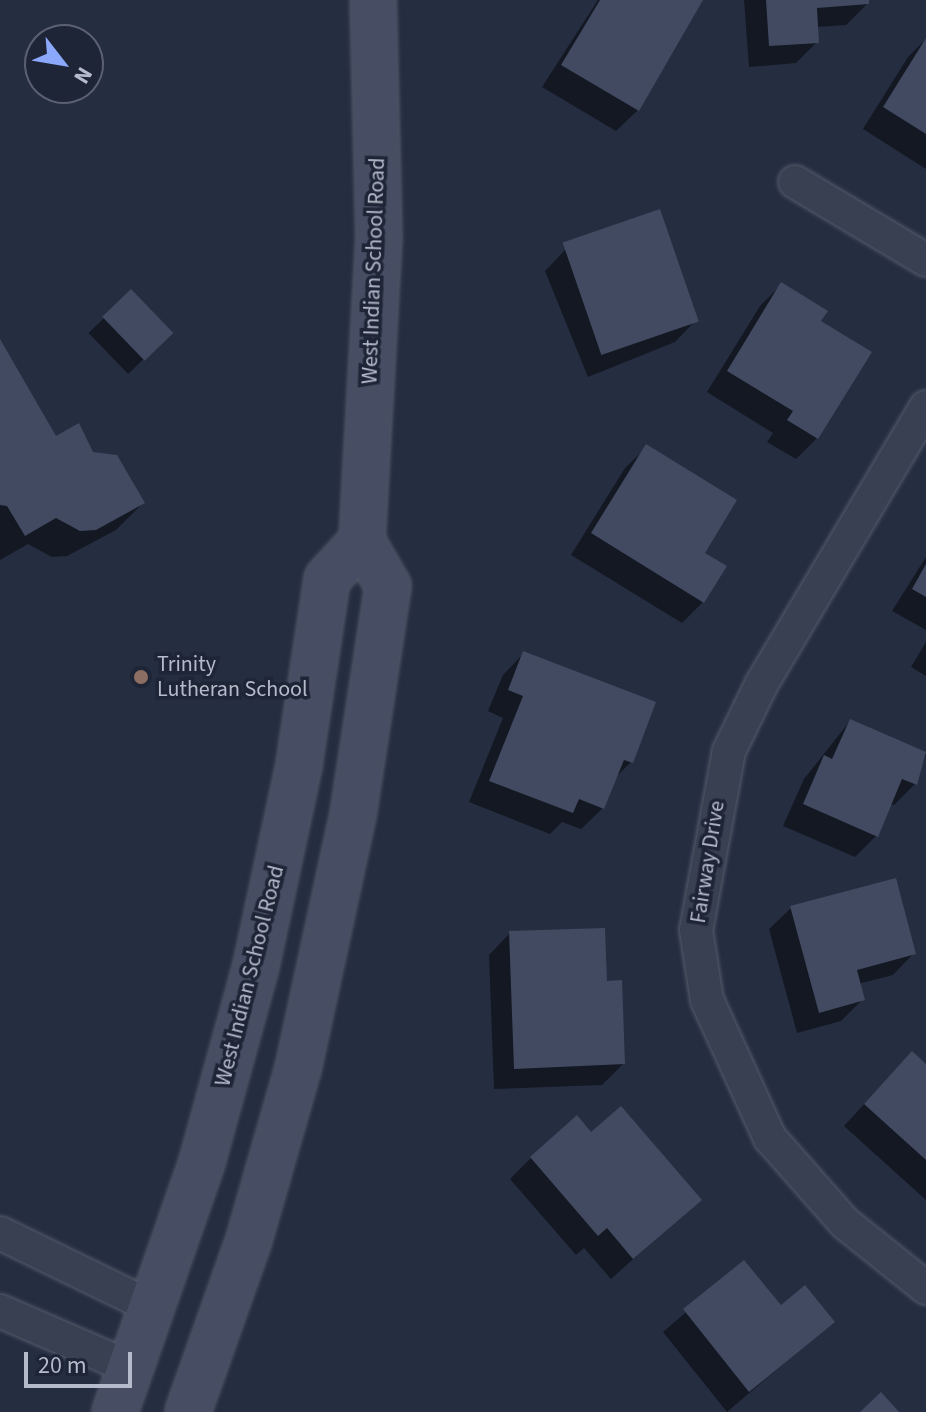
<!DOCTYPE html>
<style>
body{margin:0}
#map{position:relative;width:926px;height:1412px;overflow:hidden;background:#252d41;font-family:"Source Sans 3",sans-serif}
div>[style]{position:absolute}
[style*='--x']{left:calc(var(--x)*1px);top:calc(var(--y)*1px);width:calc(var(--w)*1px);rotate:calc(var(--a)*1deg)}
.shadow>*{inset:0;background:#0007;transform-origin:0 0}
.building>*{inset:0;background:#414a61;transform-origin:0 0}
.roads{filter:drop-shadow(0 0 2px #545b6b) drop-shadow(0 0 2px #545b6b)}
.minor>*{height:32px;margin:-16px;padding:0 16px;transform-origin:16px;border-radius:16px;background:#394051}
.secondary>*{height:44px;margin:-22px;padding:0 22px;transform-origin:22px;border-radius:22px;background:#474e64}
.dots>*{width:22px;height:22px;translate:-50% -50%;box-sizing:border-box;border:4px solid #1e2536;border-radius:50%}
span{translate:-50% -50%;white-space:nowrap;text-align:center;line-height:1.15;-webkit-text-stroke:7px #1e2536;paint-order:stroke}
.street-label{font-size:22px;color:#b6bbcb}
.poi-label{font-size:22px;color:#b6bbcb}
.left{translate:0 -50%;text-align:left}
.north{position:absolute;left:24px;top:24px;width:80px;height:80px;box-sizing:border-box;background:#1e2536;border:2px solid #5b6172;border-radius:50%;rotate:121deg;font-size:22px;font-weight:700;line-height:32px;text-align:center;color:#b6bbcb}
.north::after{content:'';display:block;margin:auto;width:28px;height:36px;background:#8ca8fa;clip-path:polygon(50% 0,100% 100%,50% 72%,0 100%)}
.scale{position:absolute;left:24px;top:1352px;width:108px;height:36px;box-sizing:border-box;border:4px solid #b6bbcb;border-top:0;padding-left:10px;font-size:24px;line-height:28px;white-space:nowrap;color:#b6bbcb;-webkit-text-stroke:6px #1e2536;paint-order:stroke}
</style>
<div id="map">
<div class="shadow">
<i style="clip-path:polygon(598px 0,697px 0,638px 110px,616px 131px,542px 87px)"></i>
<i style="clip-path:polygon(744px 0,867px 0,867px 4px,846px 25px,816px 27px,817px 42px,796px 63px,749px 67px)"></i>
<i style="clip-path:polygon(926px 39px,926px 169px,863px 129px,908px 57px)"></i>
<i style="clip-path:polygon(658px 211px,696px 320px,675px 342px,588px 377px,545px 271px,566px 249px)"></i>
<i style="clip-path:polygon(781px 285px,819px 322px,817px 438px,796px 459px,767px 442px,773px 433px,707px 392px,760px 306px)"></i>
<i style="left:131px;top:292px;width:57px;height:59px;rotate:46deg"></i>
<i style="clip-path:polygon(0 343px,55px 439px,91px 454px,143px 503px,116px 530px,67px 556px,52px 557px,28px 544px,0 560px)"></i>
<i style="clip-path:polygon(647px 447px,702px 553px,703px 602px,682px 623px,571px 555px,625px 468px)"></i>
<i style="clip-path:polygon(926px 557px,926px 630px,892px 611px)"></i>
<i style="clip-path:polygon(926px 642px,926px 676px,911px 667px)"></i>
<i style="clip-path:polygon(524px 653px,653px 704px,631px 762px,614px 779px,603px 808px,581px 829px,562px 822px,550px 834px,469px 802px,503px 718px,488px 711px,503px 675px)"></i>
<i style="clip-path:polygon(850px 721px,926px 754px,915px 784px,894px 805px,890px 804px,876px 836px,855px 857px,783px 826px,804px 779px)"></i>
<i style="clip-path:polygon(791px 908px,914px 953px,893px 975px,858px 984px,862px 1000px,841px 1021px,797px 1033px,769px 929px)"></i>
<i style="clip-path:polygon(510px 933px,605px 983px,623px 1064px,602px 1085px,494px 1089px,489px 955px)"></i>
<i style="clip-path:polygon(926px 1066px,926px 1200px,844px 1126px,891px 1075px)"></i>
<i style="clip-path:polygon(591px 1135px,699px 1200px,611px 1279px,584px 1248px,576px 1255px,510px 1179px,531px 1158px)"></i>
<i style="clip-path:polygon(744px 1262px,781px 1308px,833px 1322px,727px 1412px,663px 1332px)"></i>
</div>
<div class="building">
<i style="clip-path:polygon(600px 0,703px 0,639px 111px,561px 65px)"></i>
<i style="clip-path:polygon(766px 0,869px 0,869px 4px,817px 8px,819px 43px,769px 46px)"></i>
<i style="clip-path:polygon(926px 38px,926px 134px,883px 107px)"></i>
<i style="left:660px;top:209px;width:119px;height:103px;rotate:71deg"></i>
<i style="clip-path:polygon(781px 282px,828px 311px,821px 321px,872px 352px,818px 439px,787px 420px,793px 411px,727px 371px)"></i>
<i style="left:131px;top:289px;width:61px;height:40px;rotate:46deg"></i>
<i style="clip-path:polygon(0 339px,56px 436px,79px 423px,93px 452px,117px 455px,145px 503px,96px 530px,80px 531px,56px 518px,25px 536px,7px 506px,0 505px)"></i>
<i style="clip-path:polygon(646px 444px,737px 500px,705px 553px,727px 566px,704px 603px,591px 533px)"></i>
<i style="clip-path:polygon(926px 564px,926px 597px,912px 589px)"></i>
<i style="clip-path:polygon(523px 651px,656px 702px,633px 763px,624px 760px,604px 809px,579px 799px,573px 813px,489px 781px,523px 696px,508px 690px)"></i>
<i style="clip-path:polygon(850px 719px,926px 752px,917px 785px,902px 779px,878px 837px,803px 804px,824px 755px,832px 759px)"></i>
<i style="clip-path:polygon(896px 878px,916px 954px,857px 970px,865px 1000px,819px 1013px,790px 906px)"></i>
<i style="clip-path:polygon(605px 928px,607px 981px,622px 980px,625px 1064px,514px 1069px,509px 931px)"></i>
<i style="clip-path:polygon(912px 1051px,926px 1064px,926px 1160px,864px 1104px)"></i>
<i style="clip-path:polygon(621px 1106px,702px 1200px,633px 1259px,607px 1228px,598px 1236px,530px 1157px,577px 1115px,591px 1132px)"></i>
<i style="clip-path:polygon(744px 1260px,781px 1305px,805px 1285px,835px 1322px,749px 1392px,683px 1309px)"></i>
<i style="clip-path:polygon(881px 1392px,899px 1412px,860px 1412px)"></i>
</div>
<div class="roads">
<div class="minor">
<i style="--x:795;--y:182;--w:152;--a:30.8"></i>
<i style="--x:926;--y:407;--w:321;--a:120.7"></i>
<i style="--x:762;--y:683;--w:76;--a:115.9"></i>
<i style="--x:729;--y:751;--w:182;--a:100.4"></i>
<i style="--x:696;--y:930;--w:71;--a:81.1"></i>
<i style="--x:707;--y:1000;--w:152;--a:65.5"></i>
<i style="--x:770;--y:1138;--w:113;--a:48.6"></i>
<i style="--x:845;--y:1223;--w:104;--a:38.7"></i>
<i style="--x:0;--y:1233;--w:171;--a:26"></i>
<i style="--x:0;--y:1311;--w:143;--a:23.5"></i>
</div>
<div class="secondary">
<i style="--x:115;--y:1412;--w:265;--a:-70.8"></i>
<i style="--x:202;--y:1162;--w:203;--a:-74.6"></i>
<i style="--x:256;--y:966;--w:206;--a:-77.9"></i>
<i style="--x:299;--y:765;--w:188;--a:-81.4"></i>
<i style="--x:327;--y:579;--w:52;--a:-47.4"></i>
<i style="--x:188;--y:1412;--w:179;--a:-70.5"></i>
<i style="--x:248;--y:1243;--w:181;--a:-74"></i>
<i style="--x:298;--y:1069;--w:260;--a:-77.8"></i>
<i style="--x:353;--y:815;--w:232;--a:-81.3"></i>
<i style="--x:388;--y:586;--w:52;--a:-120"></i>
<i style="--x:362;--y:541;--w:302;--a:-86.8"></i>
<i style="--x:379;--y:239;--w:239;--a:-91.4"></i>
</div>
</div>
<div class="dots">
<i style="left:141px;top:677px;background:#8d6e63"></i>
</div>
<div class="street-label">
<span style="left:374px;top:271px;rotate:-88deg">West Indian School Road</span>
<span style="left:708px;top:862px;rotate:-81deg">Fairway Drive</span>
<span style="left:250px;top:976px;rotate:-76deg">West Indian School Road</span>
</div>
<div class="poi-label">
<span class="left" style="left:157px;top:677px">Trinity<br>Lutheran School</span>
</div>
<div class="north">N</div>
<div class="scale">20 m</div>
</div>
